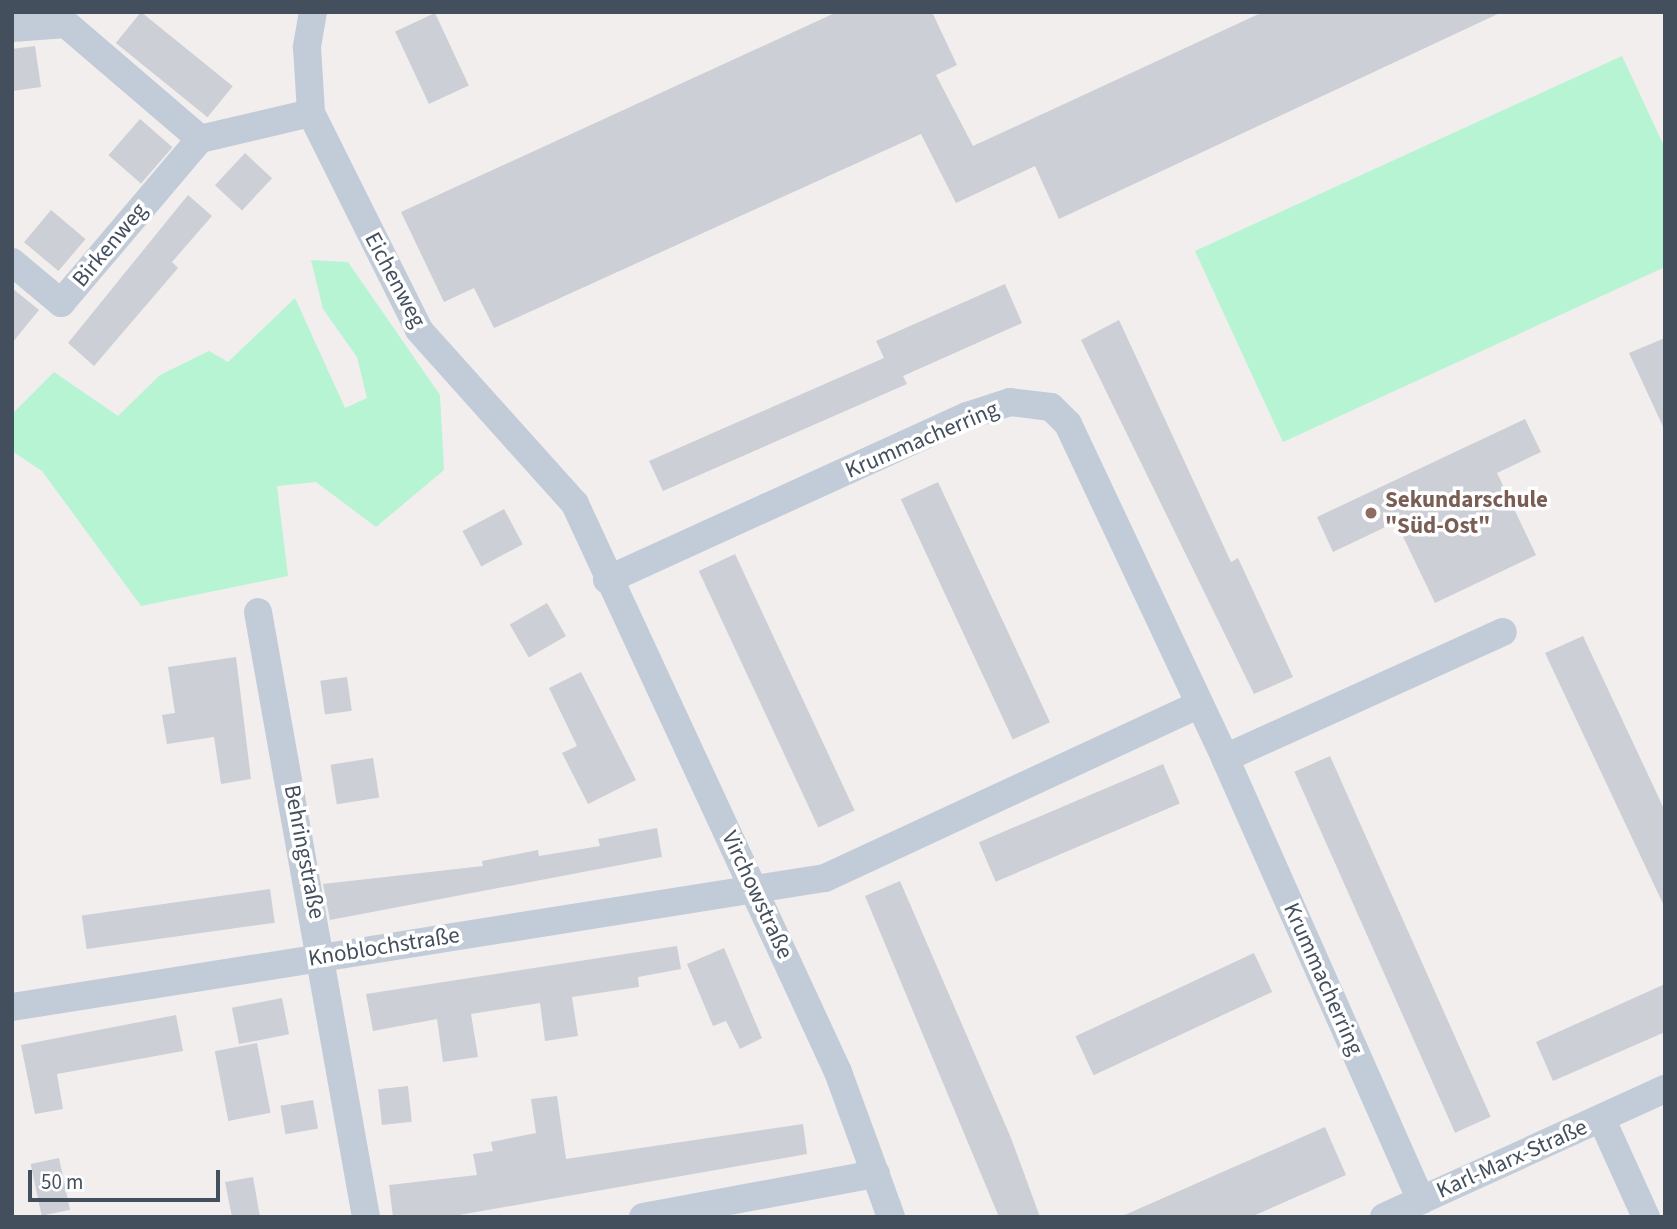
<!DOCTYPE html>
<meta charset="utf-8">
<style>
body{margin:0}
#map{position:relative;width:1677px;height:1229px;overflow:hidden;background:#f1eeed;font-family:"Source Sans 3",sans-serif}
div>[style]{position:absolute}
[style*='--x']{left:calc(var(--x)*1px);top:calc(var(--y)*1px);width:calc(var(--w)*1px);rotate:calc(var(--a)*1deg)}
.green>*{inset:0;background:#b6f4d4}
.building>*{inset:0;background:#cccfd6;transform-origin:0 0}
.minor>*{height:28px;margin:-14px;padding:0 14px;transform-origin:14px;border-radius:14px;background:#c2ccd8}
.dots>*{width:19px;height:19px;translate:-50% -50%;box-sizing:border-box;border:4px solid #fff;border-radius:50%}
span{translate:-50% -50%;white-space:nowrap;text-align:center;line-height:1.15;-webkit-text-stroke:7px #fff;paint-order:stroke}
.street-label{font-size:23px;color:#444f5e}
.education-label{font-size:23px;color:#785e54;font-weight:700}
.left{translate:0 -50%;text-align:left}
.frame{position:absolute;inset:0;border:14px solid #444f5e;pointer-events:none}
.scale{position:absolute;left:28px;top:1170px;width:192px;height:32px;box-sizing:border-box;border:4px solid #444f5e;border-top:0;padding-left:9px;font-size:21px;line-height:24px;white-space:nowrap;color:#444f5e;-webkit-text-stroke:5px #fff;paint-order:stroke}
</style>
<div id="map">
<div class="green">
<i style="clip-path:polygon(1622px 56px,1665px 148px,1665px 267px,1283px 442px,1195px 251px)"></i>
<i style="clip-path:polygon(311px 260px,348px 262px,440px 395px,444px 470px,376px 527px,316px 482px,277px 486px,288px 576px,141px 606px,42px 471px,12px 451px,12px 414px,54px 372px,118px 416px,160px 375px,209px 351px,228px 362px,295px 298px,345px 408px,367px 398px,357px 357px,323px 309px)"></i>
</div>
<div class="building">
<i style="left:141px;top:12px;width:118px;height:40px;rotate:39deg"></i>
<i style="clip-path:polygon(837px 12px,932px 12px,957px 65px,936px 75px,973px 146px,1263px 12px,1502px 12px,1059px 219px,1035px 166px,956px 203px,921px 134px,494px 328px,474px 288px,444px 302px,401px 212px)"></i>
<i style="left:435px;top:13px;width:80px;height:44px;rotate:65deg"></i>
<i style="clip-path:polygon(35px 46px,41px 87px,12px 91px,12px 49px)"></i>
<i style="left:140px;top:119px;width:43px;height:48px;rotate:41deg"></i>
<i style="left:245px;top:153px;width:37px;height:44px;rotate:43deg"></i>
<i style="clip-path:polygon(188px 195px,212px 216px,172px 262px,178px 268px,94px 366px,68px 343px)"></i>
<i style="left:51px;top:210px;width:45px;height:42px;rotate:40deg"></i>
<i style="clip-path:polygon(1005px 284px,1022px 323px,903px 376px,907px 384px,663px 491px,649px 461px,884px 358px,876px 341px)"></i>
<i style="clip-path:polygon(12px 288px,39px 310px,12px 343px)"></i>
<i style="clip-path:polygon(1119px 320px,1231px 562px,1238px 558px,1293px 677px,1254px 694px,1081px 340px)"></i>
<i style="clip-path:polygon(1665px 338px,1665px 431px,1629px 353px)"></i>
<i style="clip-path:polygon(1525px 419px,1541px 452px,1497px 473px,1536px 555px,1435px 603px,1396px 522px,1333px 552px,1317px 517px)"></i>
<i style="left:938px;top:482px;width:265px;height:41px;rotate:65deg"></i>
<i style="left:504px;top:509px;width:40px;height:47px;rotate:62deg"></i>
<i style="left:735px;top:554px;width:283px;height:40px;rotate:65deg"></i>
<i style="left:547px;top:603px;width:38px;height:43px;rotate:60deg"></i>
<i style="clip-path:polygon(1583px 636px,1665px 811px,1665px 908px,1545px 653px)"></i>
<i style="clip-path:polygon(236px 657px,251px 779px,221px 784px,214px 737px,167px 744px,162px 715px,175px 713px,168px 667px)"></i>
<i style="clip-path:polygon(581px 672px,636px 780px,588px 804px,562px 753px,577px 746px,549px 688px)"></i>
<i style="left:347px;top:677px;width:34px;height:27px;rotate:82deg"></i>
<i style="left:1330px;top:756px;width:395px;height:39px;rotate:66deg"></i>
<i style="left:373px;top:758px;width:40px;height:43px;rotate:81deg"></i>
<i style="left:1163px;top:764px;width:43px;height:200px;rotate:67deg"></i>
<i style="clip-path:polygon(657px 828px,662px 857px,330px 920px,323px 884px,483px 866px,482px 861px,538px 850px,539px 856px,600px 846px,598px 839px)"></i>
<i style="clip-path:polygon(900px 881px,1011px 1138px,1040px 1217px,999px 1217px,865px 896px)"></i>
<i style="left:270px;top:889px;width:34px;height:190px;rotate:82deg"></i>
<i style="clip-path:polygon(677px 946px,681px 969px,638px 977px,639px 987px,572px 997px,578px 1036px,545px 1041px,540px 1003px,471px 1014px,478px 1057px,443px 1062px,437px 1019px,373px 1031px,366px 994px)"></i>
<i style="clip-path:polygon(724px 948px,762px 1038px,740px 1049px,726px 1021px,713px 1026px,687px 964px)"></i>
<i style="left:1254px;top:953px;width:43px;height:197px;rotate:65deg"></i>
<i style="clip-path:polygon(1665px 984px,1665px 1032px,1553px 1081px,1536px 1042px)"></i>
<i style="left:282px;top:998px;width:37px;height:51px;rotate:79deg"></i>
<i style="clip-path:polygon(176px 1015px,183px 1051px,57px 1074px,63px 1109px,35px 1114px,21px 1045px)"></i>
<i style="left:257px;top:1043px;width:71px;height:43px;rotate:79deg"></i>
<i style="left:408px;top:1086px;width:36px;height:30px;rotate:84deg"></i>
<i style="clip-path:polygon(557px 1096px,566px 1159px,803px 1124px,807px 1154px,459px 1215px,393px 1217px,389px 1185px,477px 1175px,473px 1154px,493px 1151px,491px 1142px,536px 1133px,531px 1099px)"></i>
<i style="left:313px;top:1100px;width:29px;height:33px;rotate:80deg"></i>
<i style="clip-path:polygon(1325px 1127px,1346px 1175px,1251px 1217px,1120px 1217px)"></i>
<i style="left:59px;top:1158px;width:53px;height:29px;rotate:78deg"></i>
<i style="clip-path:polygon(253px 1177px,260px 1217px,232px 1217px,225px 1182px)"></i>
</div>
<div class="minor">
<i style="--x:313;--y:12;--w:36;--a:100"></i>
<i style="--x:307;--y:47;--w:66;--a:86.5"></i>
<i style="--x:311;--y:113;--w:242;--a:63.5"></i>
<i style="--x:419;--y:330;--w:234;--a:48.1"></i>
<i style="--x:575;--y:504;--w:626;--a:65.15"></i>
<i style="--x:838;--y:1072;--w:154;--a:69.9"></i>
<i style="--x:12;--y:28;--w:54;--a:-4.2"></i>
<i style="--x:66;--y:24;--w:177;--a:40.6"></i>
<i style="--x:12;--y:262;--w:64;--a:39.9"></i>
<i style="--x:61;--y:303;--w:215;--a:-49.7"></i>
<i style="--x:200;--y:139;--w:114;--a:-13.2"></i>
<i style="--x:607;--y:580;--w:396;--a:-24.5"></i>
<i style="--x:967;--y:416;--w:45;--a:-18"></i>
<i style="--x:1010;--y:402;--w:41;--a:7"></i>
<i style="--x:1051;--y:407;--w:24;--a:45"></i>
<i style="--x:1068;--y:424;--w:369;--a:64.8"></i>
<i style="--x:1225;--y:758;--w:484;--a:66.1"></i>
<i style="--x:258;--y:612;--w:615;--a:79.88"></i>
<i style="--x:1225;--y:758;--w:305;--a:-24.4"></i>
<i style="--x:12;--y:1007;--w:823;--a:-9.02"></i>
<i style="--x:825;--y:878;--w:410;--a:-24.9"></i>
<i style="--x:1602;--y:1120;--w:107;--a:65.6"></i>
<i style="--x:643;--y:1217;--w:237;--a:-10.5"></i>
<i style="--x:1384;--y:1217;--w:309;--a:-24.5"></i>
</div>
<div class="dots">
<i style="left:1371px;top:513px;background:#8d6e63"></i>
</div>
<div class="street-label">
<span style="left:110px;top:245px;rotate:-50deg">Birkenweg</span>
<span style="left:395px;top:280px;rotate:62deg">Eichenweg</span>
<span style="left:922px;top:440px;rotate:-23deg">Krummacherring</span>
<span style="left:304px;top:852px;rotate:79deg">Behringstraße</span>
<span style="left:757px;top:895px;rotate:65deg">Virchowstraße</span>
<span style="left:384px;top:947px;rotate:-9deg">Knoblochstraße</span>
<span style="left:1323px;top:979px;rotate:66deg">Krummacherring</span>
<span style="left:1512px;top:1159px;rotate:-24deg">Karl-Marx-Straße</span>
</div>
<div class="education-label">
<span class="left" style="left:1385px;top:513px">Sekundarschule<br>"Süd-Ost"</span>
</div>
<div class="frame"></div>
<div class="scale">50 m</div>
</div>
